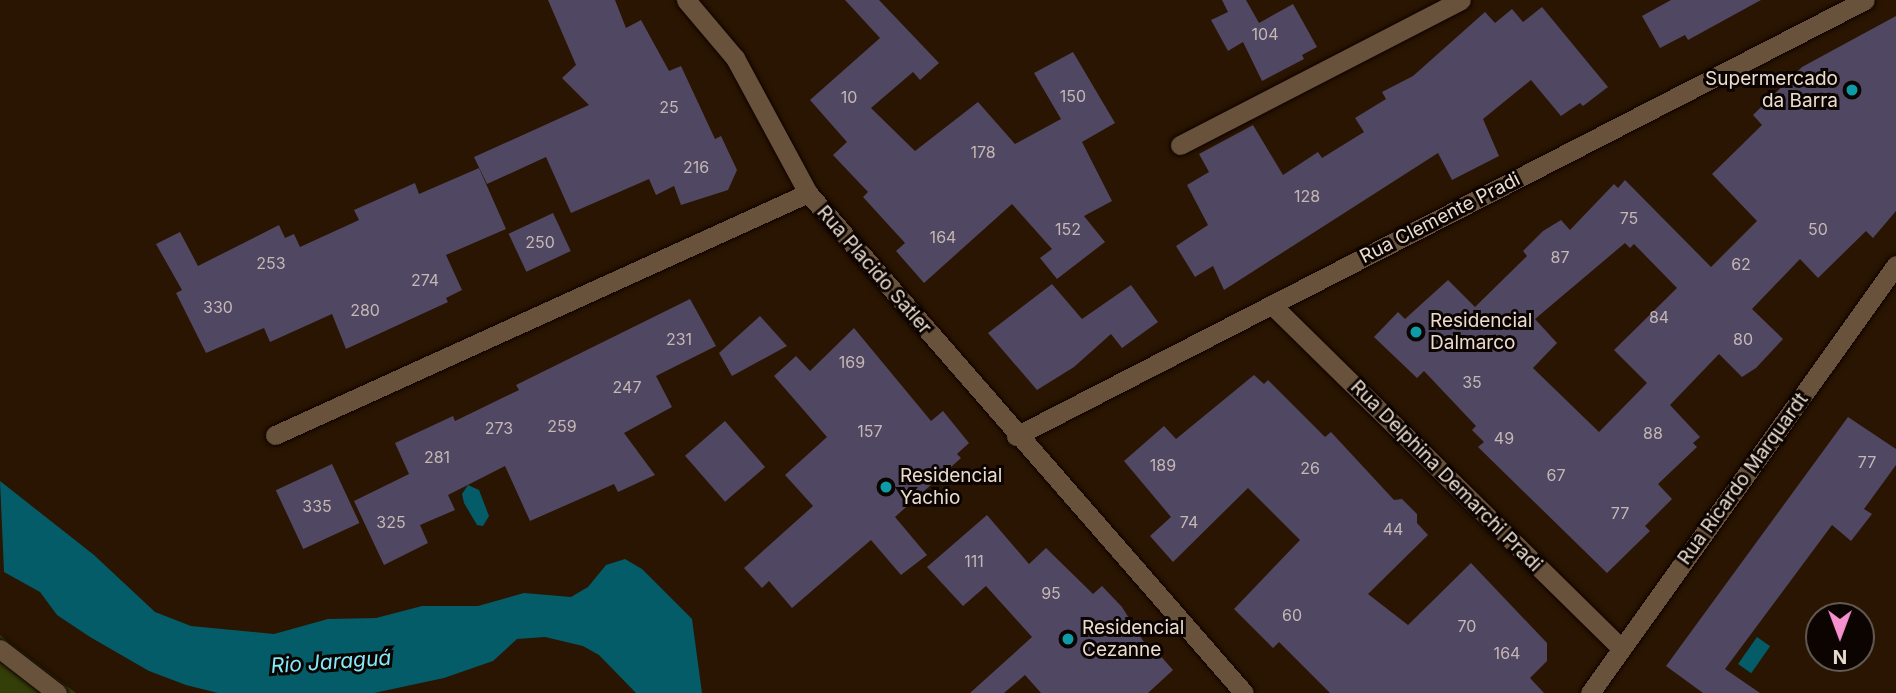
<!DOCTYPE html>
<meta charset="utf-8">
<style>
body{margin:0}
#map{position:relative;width:1896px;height:693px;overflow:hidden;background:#291501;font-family:Inter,sans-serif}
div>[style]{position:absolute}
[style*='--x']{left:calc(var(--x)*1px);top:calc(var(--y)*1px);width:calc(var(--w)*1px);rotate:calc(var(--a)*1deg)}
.green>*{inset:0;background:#343e09}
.water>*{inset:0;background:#035c68;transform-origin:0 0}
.building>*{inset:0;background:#504762;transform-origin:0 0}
.roads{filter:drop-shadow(0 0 2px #110200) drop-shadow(0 0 2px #110200)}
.minor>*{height:19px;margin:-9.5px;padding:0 9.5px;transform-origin:9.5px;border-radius:9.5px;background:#69523b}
.tertiary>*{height:19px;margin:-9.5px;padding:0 9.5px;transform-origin:9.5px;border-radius:9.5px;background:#69523b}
.dots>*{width:19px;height:19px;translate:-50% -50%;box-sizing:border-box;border:4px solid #0b0401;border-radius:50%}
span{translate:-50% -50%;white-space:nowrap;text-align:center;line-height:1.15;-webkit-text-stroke:6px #0b0401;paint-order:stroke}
.number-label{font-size:16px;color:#c4b7b4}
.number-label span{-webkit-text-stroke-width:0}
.poi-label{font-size:19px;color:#eadccf}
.right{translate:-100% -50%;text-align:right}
.left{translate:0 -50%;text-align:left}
.street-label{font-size:19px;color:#eadccf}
.water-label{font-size:21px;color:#84eafc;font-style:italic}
.north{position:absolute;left:1805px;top:602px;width:70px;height:70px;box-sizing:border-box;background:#0b0401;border:2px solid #645a53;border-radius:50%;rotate:180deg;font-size:19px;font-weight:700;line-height:28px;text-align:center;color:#eadccf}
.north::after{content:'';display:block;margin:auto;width:24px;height:32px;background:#f690cf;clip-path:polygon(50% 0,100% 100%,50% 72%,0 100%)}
</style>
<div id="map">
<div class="green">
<i style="clip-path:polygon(0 635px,76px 693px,0 693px)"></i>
</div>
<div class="water">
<i style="clip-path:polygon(0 481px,94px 555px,155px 612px,191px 626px,274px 634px,328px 619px,376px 618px,422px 606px,478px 606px,524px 593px,571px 597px,588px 587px,606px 565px,625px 559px,642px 569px,692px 619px,702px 693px,636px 693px,599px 655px,583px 646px,545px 637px,517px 639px,493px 661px,444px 678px,374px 693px,218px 693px,186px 685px,149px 671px,90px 637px,57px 615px,40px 592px,4px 572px)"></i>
<i style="clip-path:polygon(468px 485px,479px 490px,489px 516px,483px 526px,477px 525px,464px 503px,462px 494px)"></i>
<i style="left:1757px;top:637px;width:16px;height:33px;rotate:35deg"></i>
</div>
<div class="building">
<i style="clip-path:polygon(548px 0,615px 0,626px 28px,641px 20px,669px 71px,681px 66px,715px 139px,721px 136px,737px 170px,728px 190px,681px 205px,674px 186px,656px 195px,649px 179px,571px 213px,546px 157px,487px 184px,474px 157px,589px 105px,562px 78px,576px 65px)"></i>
<i style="clip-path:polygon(845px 0,879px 0,939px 63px,920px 80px,913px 72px,871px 108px,915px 151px,978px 102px,1015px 144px,1061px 119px,1034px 73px,1073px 52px,1115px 123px,1082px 142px,1112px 201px,1084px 216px,1105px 242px,1057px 279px,1040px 258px,1052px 249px,1012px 204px,924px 283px,896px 251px,905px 243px,863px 197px,868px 192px,833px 155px,847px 142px,810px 100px,880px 38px)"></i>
<i style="clip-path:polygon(1222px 0,1246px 0,1259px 23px,1293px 4px,1317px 47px,1302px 55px,1304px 59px,1262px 81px,1243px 42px,1228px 51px,1211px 20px,1228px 12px)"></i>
<i style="clip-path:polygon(1671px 0,1761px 0,1688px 40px,1685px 35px,1660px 48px,1642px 16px)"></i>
<i style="clip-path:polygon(1542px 7px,1608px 87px,1583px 106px,1580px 103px,1561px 116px,1531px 80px,1483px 119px,1499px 156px,1452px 180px,1438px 153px,1224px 290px,1213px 266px,1195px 277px,1176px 246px,1208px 225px,1187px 185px,1209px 172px,1199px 154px,1253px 125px,1283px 175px,1318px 152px,1322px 158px,1364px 132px,1355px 118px,1386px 99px,1382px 92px,1413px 76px,1485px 12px,1495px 23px,1512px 9px,1523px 22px)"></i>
<i style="clip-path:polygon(evenodd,1896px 16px,1896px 211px,1873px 238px,1866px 231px,1818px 278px,1800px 259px,1752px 309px,1783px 339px,1756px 368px,1742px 377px,1719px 354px,1670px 405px,1700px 437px,1693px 443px,1697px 447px,1658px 484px,1672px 499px,1645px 526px,1650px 531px,1607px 573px,1478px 447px,1484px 442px,1472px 430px,1476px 426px,1424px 371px,1417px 378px,1374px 337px,1398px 312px,1405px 319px,1448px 280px,1475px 307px,1527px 256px,1523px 251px,1543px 231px,1561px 220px,1570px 230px,1614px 184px,1618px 188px,1625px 180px,1711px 267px,1757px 221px,1712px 174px,1762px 125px,1753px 115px,1802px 67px,1896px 16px,1625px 243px,1630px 248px,1634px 244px,1677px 288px,1614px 350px,1647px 383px,1599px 432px,1533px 368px,1557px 343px,1535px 319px,1625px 243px)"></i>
<i style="clip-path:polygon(479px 168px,506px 229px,446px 255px,462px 290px,446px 298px,448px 302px,346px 349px,332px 314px,270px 342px,264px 328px,206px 353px,176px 293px,182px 290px,156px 244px,180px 232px,198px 266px,279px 225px,285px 238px,294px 234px,300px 247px,359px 220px,354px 210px,415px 183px,419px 194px)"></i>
<i style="left:553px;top:213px;width:42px;height:49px;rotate:65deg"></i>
<i style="clip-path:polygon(1052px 284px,1082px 319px,1131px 285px,1158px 322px,1122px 348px,1111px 334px,1074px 367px,1037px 390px,988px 333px)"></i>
<i style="clip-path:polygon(690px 299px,716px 346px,656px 376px,672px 407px,624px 433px,655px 475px,618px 492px,614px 484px,530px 521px,505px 466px,448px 495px,455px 510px,420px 525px,428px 543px,384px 565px,354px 501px,409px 474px,395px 443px,453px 416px,455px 421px,519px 390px,516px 385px)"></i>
<i style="clip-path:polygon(760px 316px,787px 346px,732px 376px,719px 353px)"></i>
<i style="clip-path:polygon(854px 328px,931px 421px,943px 411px,969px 443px,957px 454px,961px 458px,895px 517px,927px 555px,901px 575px,871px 540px,792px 608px,769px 581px,762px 588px,744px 568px,813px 506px,785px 475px,827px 437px,774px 376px,796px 356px,810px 371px)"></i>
<i style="clip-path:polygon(1254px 375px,1264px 384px,1268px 380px,1325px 437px,1331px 432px,1394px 500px,1402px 499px,1417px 514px,1417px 523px,1428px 535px,1368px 594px,1408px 625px,1471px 563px,1547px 643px,1547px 661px,1530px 678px,1544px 693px,1330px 693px,1279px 642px,1273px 648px,1234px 609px,1300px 540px,1248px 488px,1173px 562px,1150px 536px,1171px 517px,1124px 461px,1164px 426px,1176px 439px)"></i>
<i style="clip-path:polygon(1848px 417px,1896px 449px,1896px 465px,1864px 509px,1872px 514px,1851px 541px,1832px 525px,1725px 669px,1760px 693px,1703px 693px,1666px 666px)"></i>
<i style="left:725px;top:421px;width:61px;height:53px;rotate:49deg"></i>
<i style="left:332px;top:464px;width:65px;height:62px;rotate:65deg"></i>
<i style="clip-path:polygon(987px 515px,1029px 564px,1046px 548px,1093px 594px,1102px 586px,1122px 607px,1147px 647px,1150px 644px,1173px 670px,1148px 693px,1041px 693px,1025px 675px,1004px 693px,970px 693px,1032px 637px,986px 586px,963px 606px,927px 567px)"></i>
</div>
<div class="roads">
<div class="minor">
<i style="--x:686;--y:0;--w:76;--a:49.8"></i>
<i style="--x:735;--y:58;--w:153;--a:61.6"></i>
<i style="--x:1180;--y:145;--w:316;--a:-27.3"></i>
<i style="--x:1272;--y:305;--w:489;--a:44.5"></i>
<i style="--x:275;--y:435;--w:585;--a:-24.42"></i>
<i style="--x:808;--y:193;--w:663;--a:48.91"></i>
<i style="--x:1016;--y:436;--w:954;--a:-27.18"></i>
<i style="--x:1590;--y:693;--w:526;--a:-54.44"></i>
</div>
<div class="tertiary">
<i style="--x:0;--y:649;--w:72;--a:37.7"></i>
</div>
</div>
<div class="dots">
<i style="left:1852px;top:90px;background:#0f9aa8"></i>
<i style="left:1416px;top:332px;background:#0f9aa8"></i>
<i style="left:886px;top:487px;background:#0f9aa8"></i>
<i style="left:1068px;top:639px;background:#0f9aa8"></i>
</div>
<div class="number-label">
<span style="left:1265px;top:34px">104</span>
<span style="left:1073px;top:96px">150</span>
<span style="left:849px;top:97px">10</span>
<span style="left:669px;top:107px">25</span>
<span style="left:983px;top:152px">178</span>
<span style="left:696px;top:167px">216</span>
<span style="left:1307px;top:196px">128</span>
<span style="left:1629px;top:218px">75</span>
<span style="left:1068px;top:229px">152</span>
<span style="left:1818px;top:229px">50</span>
<span style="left:943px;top:237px">164</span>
<span style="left:540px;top:242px">250</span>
<span style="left:1560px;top:257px">87</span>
<span style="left:271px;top:263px">253</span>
<span style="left:1741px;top:264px">62</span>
<span style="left:425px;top:280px">274</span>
<span style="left:218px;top:307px">330</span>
<span style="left:365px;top:310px">280</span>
<span style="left:1659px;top:317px">84</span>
<span style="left:679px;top:339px">231</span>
<span style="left:1743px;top:339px">80</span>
<span style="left:852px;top:362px">169</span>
<span style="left:1472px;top:382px">35</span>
<span style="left:627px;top:387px">247</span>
<span style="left:562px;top:426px">259</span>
<span style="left:499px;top:428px">273</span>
<span style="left:870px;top:431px">157</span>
<span style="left:1653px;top:433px">88</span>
<span style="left:1504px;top:438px">49</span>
<span style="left:437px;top:457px">281</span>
<span style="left:1867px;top:462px">77</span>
<span style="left:1163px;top:465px">189</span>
<span style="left:1310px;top:468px">26</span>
<span style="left:1556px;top:475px">67</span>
<span style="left:317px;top:506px">335</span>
<span style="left:1620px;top:513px">77</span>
<span style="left:391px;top:522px">325</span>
<span style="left:1189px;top:522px">74</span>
<span style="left:1393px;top:529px">44</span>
<span style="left:974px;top:561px">111</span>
<span style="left:1051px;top:593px">95</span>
<span style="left:1292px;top:615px">60</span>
<span style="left:1467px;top:626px">70</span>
<span style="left:1507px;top:653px">164</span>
</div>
<div class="poi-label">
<span class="right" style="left:1838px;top:90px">Supermercado<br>da Barra</span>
<span class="left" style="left:1430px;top:332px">Residencial<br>Dalmarco</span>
<span class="left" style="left:900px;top:487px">Residencial<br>Yachio</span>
<span class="left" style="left:1082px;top:639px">Residencial<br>Cezanne</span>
</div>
<div class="street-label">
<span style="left:1440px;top:218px;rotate:-27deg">Rua Clemente Pradi</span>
<span style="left:874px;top:270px;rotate:49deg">Rua Placido Satler</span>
<span style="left:1446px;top:476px;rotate:45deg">Rua Delphina Demarchi Pradi</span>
<span style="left:1743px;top:479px;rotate:-54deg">Rua Ricardo Marquardt</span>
</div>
<div class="water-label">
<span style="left:331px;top:662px;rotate:-4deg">Rio Jaraguá</span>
</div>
<div class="north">N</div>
</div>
